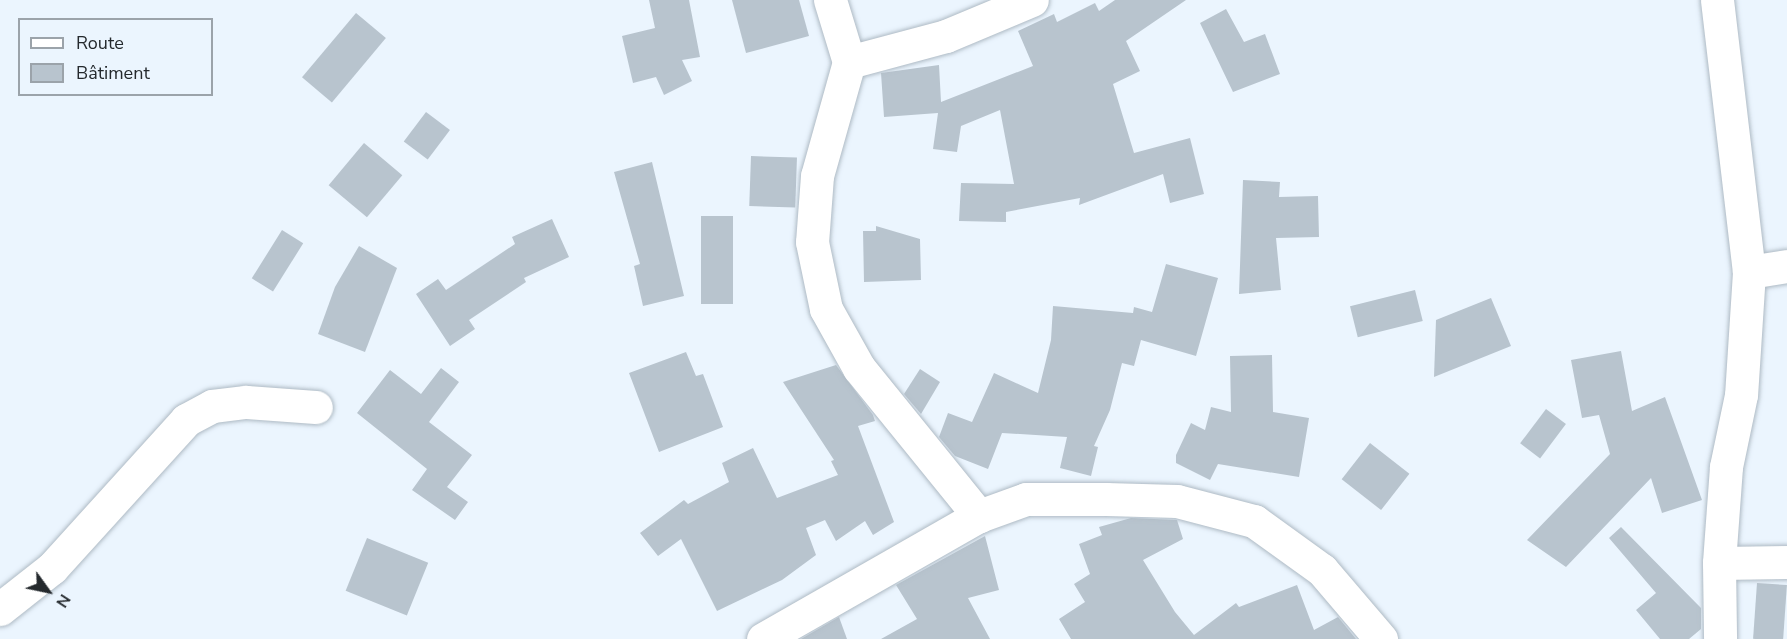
<!DOCTYPE html>
<meta charset="utf-8">
<style>
body{margin:0}
#map{position:relative;width:1787px;height:639px;overflow:hidden;background:#ebf5fe;font-family:"Nunito Sans",sans-serif}
div>[style]{position:absolute}
[style*='--x']{left:calc(var(--x)*1px);top:calc(var(--y)*1px);width:calc(var(--w)*1px);rotate:calc(var(--a)*1deg)}
.building>*{inset:0;background:#b8c4ce;transform-origin:0 0}
.roads{filter:drop-shadow(0 0 2px #aebac4) drop-shadow(0 0 2px #aebac4)}
.minor>*{height:33px;margin:-16.5px;padding:0 16.5px;transform-origin:16.5px;border-radius:16.5px;background:#fff}
span{translate:-50% -50%;white-space:nowrap;text-align:center;line-height:1.15;-webkit-text-stroke:4.5px #ebf5fe;paint-order:stroke}
.legend{position:absolute;left:18px;top:18px;width:195px;height:78px;box-sizing:border-box;background:#ebf5fe;border:2px solid #9ba3aa;margin:0;padding:8px 10px;list-style:none;font-size:18px;color:#24292d}
.legend li{display:flex;align-items:center;gap:12px;height:30px}
.legend b{width:30px;border:2px solid #9ba3aa}
.north{position:absolute;left:18px;top:561px;width:60px;height:60px;-webkit-text-stroke:4px #ebf5fe;paint-order:stroke;rotate:123deg;font-size:16px;font-weight:700;line-height:24px;text-align:center;color:#24292d}
.north::after{content:'';display:block;margin:auto;width:21px;height:27px;background:#24292d;clip-path:polygon(50% 0,100% 100%,50% 72%,0 100%)}
</style>
<div id="map">
<div class="building">
<i style="clip-path:polygon(649px 0,689px 0,700px 57px,682px 60px,692px 81px,664px 95px,656px 77px,633px 83px,622px 36px,655px 28px)"></i>
<i style="clip-path:polygon(732px 0,799px 0,809px 36px,746px 53px)"></i>
<i style="clip-path:polygon(1115px 0,1186px 0,1126px 41px,1140px 71px,1113px 84px,1134px 153px,1190px 138px,1204px 194px,1170px 203px,1163px 174px,1079px 205px,1080px 198px,1006px 212px,1006px 222px,959px 221px,961px 183px,1014px 184px,1000px 110px,961px 126px,957px 152px,933px 149px,938px 113px,884px 117px,881px 73px,939px 65px,941px 102px,1033px 66px,1018px 31px,1054px 14px,1057px 22px,1095px 3px,1099px 11px)"></i>
<i style="clip-path:polygon(1226px 9px,1244px 42px,1265px 34px,1280px 74px,1233px 92px,1200px 23px)"></i>
<i style="left:356px;top:13px;width:39px;height:84px;rotate:40deg"></i>
<i style="left:426px;top:112px;width:30px;height:37px;rotate:37deg"></i>
<i style="left:364px;top:143px;width:50px;height:55px;rotate:40deg"></i>
<i style="left:751px;top:156px;width:46px;height:50px;rotate:2deg"></i>
<i style="clip-path:polygon(652px 162px,684px 296px,643px 306px,634px 266px,640px 264px,614px 172px)"></i>
<i style="clip-path:polygon(1243px 180px,1280px 182px,1279px 197px,1318px 196px,1319px 237px,1276px 238px,1281px 290px,1239px 294px)"></i>
<i style="left:701px;top:216px;width:32px;height:88px"></i>
<i style="clip-path:polygon(552px 219px,569px 257px,524px 278px,526px 282px,469px 320px,475px 329px,450px 346px,416px 294px,438px 279px,446px 290px,515px 244px,512px 237px)"></i>
<i style="clip-path:polygon(876px 226px,920px 239px,921px 280px,864px 282px,863px 231px,876px 231px)"></i>
<i style="left:282px;top:230px;width:25px;height:57px;rotate:32deg"></i>
<i style="clip-path:polygon(359px 246px,397px 268px,365px 352px,318px 334px,335px 287px)"></i>
<i style="clip-path:polygon(1166px 264px,1218px 278px,1196px 356px,1141px 340px,1134px 366px,1122px 363px,1110px 410px,1094px 446px,1098px 447px,1091px 476px,1060px 468px,1067px 437px,1002px 433px,988px 469px,955px 456px,939px 437px,948px 413px,972px 422px,994px 373px,1038px 393px,1051px 340px,1053px 306px,1133px 313px,1134px 307px,1152px 312px)"></i>
<i style="left:1415px;top:290px;width:32px;height:67px;rotate:76deg"></i>
<i style="clip-path:polygon(1491px 298px,1511px 346px,1434px 377px,1436px 320px)"></i>
<i style="clip-path:polygon(1621px 351px,1632px 411px,1665px 397px,1702px 500px,1662px 513px,1651px 478px,1566px 567px,1527px 540px,1610px 454px,1599px 415px,1582px 418px,1571px 360px)"></i>
<i style="clip-path:polygon(686px 352px,696px 376px,703px 374px,723px 427px,659px 452px,629px 373px)"></i>
<i style="clip-path:polygon(1272px 355px,1273px 412px,1309px 418px,1299px 477px,1218px 464px,1210px 480px,1176px 463px,1176px 455px,1191px 423px,1205px 430px,1211px 407px,1231px 412px,1230px 356px)"></i>
<i style="clip-path:polygon(836px 365px,873px 415px,875px 421px,858px 426px,894px 522px,873px 535px,865px 521px,836px 541px,825px 520px,806px 528px,816px 555px,782px 580px,717px 611px,681px 539px,658px 556px,640px 533px,684px 500px,688px 504px,729px 482px,722px 463px,753px 448px,777px 498px,838px 475px,831px 461px,834px 460px,783px 382px)"></i>
<i style="clip-path:polygon(441px 368px,459px 382px,429px 422px,472px 455px,447px 487px,468px 502px,455px 520px,412px 490px,427px 469px,357px 413px,390px 370px,421px 394px)"></i>
<i style="clip-path:polygon(920px 369px,940px 382px,921px 414px,904px 394px)"></i>
<i style="left:1546px;top:409px;width:25px;height:43px;rotate:37deg"></i>
<i style="left:1370px;top:443px;width:50px;height:46px;rotate:38deg"></i>
<i style="clip-path:polygon(1131px 518px,1177px 520px,1183px 539px,1143px 560px,1175px 612px,1194px 635px,1236px 603px,1239px 607px,1297px 585px,1314px 630px,1338px 617px,1356px 639px,1071px 639px,1059px 619px,1085px 602px,1074px 584px,1090px 574px,1079px 544px,1102px 535px,1099px 527px)"></i>
<i style="clip-path:polygon(1621px 527px,1701px 608px,1701px 629px,1689px 639px,1660px 639px,1636px 610px,1656px 593px,1609px 538px)"></i>
<i style="clip-path:polygon(985px 536px,999px 590px,968px 598px,990px 639px,881px 639px,917px 619px,896px 585px)"></i>
<i style="left:367px;top:538px;width:66px;height:57px;rotate:22deg"></i>
<i style="left:1757px;top:583px;width:30px;height:56px;rotate:4deg"></i>
<i style="clip-path:polygon(839px 617px,847px 639px,801px 639px)"></i>
</div>
<div class="roads">
<div class="minor">
<i style="--x:830;--y:0;--w:65;--a:73"></i>
<i style="--x:849;--y:62;--w:118;--a:105.7"></i>
<i style="--x:817;--y:176;--w:66;--a:94.3"></i>
<i style="--x:812;--y:242;--w:68;--a:78.2"></i>
<i style="--x:826;--y:309;--w:68;--a:60.8"></i>
<i style="--x:859;--y:368;--w:191;--a:51"></i>
<i style="--x:1717;--y:0;--w:274;--a:83.3"></i>
<i style="--x:1749;--y:272;--w:123;--a:93.7"></i>
<i style="--x:1741;--y:395;--w:74;--a:101.8"></i>
<i style="--x:1726;--y:467;--w:96;--a:94.2"></i>
<i style="--x:1719;--y:563;--w:76;--a:89.2"></i>
<i style="--x:849;--y:62;--w:100;--a:-15"></i>
<i style="--x:946;--y:36;--w:93;--a:-22.7"></i>
<i style="--x:1749;--y:272;--w:38;--a:-9"></i>
<i style="--x:1719;--y:563;--w:68;--a:-0.8"></i>
<i style="--x:0;--y:609;--w:66;--a:-38.3"></i>
<i style="--x:52;--y:568;--w:200;--a:-47.8"></i>
<i style="--x:186;--y:420;--w:30;--a:-28"></i>
<i style="--x:212;--y:406;--w:34;--a:-7"></i>
<i style="--x:246;--y:402;--w:70;--a:4.1"></i>
<i style="--x:763;--y:639;--w:249;--a:-29.7"></i>
<i style="--x:979;--y:516;--w:50;--a:-19.9"></i>
<i style="--x:1026;--y:499;--w:80;--a:0"></i>
<i style="--x:1106;--y:499;--w:71;--a:1.6"></i>
<i style="--x:1177;--y:501;--w:80;--a:14.6"></i>
<i style="--x:1254;--y:521;--w:84;--a:35.8"></i>
<i style="--x:1322;--y:570;--w:91;--a:49.5"></i>
</div>
</div>
<ul class="legend">
<li><b style="height:8px;background:#fff"></b>Route</li>
<li><b style="height:16px;background:#b8c4ce"></b>Bâtiment</li>
</ul>
<div class="north">N</div>
</div>
